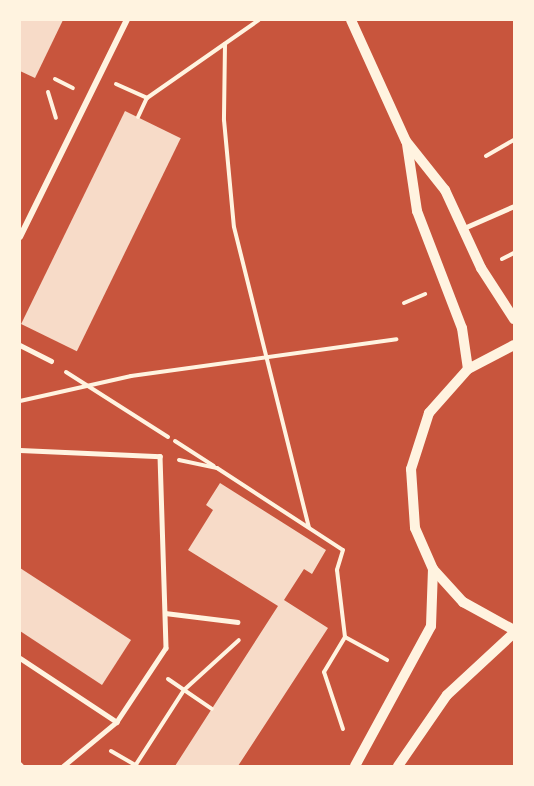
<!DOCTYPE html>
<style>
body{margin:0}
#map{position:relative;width:534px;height:786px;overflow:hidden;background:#c8553d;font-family:Jost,sans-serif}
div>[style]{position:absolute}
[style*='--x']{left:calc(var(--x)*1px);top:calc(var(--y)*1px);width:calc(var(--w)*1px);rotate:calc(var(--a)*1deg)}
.building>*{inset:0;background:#f7dbc8;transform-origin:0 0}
.path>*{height:4px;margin:-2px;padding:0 2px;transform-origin:2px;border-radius:2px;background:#fff3e0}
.service>*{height:4.5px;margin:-2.25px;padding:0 2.25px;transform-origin:2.25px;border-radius:2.25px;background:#fff3e0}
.minor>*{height:6px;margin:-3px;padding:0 3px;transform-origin:3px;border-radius:3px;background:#fff3e0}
.tertiary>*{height:10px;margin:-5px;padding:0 5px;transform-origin:5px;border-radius:5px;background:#fff3e0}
span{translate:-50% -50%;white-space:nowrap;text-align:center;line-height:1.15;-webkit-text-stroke:4.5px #fff3e0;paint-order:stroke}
.frame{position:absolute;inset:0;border:21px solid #fff3e0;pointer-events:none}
</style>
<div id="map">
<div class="building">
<i style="clip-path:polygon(20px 20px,63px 20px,35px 78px,20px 71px)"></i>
<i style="left:125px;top:111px;width:62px;height:237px;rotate:26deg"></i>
<i style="clip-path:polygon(220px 483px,326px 550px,312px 574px,304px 569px,284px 600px,328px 628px,238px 766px,175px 766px,278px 606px,188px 550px,213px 510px,206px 505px)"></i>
<i style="clip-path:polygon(20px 568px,131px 640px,102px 685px,20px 631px)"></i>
</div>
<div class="path">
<i style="--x:225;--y:44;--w:76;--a:90.8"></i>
<i style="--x:224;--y:120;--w:107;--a:84.7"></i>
<i style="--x:234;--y:227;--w:309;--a:76"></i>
<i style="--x:55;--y:79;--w:20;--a:27"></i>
<i style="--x:116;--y:84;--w:34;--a:24"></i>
<i style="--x:147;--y:98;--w:136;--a:-34.9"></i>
<i style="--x:48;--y:92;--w:27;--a:73"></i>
<i style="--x:138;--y:117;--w:21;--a:-65"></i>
<i style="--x:486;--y:156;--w:32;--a:-30"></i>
<i style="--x:502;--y:259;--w:13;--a:-27"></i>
<i style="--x:404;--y:303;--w:23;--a:-23"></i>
<i style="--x:66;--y:372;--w:121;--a:32.5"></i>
<i style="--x:20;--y:401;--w:114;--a:-12.7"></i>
<i style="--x:131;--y:376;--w:268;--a:-7.9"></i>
<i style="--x:175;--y:441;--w:46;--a:32.7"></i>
<i style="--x:179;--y:460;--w:39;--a:12"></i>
<i style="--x:217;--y:468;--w:150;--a:33.1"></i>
<i style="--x:343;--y:550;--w:21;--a:107"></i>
<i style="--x:337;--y:570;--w:67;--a:83.2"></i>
<i style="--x:345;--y:637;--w:48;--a:28.7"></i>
<i style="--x:168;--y:679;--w:53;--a:34.3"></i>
<i style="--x:343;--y:729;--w:60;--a:-108.4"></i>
<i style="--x:324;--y:672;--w:41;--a:-59"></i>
<i style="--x:111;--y:751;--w:30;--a:30"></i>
<i style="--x:20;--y:764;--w:3;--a:45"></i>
<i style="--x:135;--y:766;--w:90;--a:-57.2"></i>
<i style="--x:184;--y:690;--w:74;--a:-42.3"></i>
</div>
<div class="service">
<i style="--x:464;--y:228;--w:55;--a:-23.7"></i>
<i style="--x:20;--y:345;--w:35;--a:27"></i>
<i style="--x:20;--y:450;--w:140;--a:2.5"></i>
<i style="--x:160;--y:456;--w:192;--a:88.2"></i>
<i style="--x:166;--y:648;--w:89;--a:123.5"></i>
<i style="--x:117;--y:722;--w:69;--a:140.3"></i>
<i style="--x:165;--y:613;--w:73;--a:7.1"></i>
<i style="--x:20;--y:658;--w:116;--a:33.4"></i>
</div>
<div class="minor">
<i style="--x:20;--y:237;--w:242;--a:-63.8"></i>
</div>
<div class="tertiary">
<i style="--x:351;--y:20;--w:133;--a:65.6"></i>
<i style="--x:406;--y:141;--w:63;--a:51.5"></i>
<i style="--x:445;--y:190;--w:86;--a:65.2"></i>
<i style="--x:481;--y:268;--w:61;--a:57.1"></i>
<i style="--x:407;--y:144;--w:68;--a:81.5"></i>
<i style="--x:417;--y:211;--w:125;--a:69"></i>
<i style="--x:462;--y:328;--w:41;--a:81.7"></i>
<i style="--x:514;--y:345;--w:52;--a:152.4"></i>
<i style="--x:468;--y:369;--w:59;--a:131.6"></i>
<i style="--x:429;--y:413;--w:59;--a:107.8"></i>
<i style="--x:411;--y:469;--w:59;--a:86.1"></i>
<i style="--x:415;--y:528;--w:45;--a:66.3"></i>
<i style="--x:433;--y:569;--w:45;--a:47.7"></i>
<i style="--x:463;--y:602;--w:58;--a:28.8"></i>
<i style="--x:355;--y:766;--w:159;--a:-61.5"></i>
<i style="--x:431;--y:626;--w:57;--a:-88"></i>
<i style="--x:398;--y:766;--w:86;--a:-55.4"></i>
<i style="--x:447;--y:695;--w:91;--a:-42.8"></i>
</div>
<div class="frame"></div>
</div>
